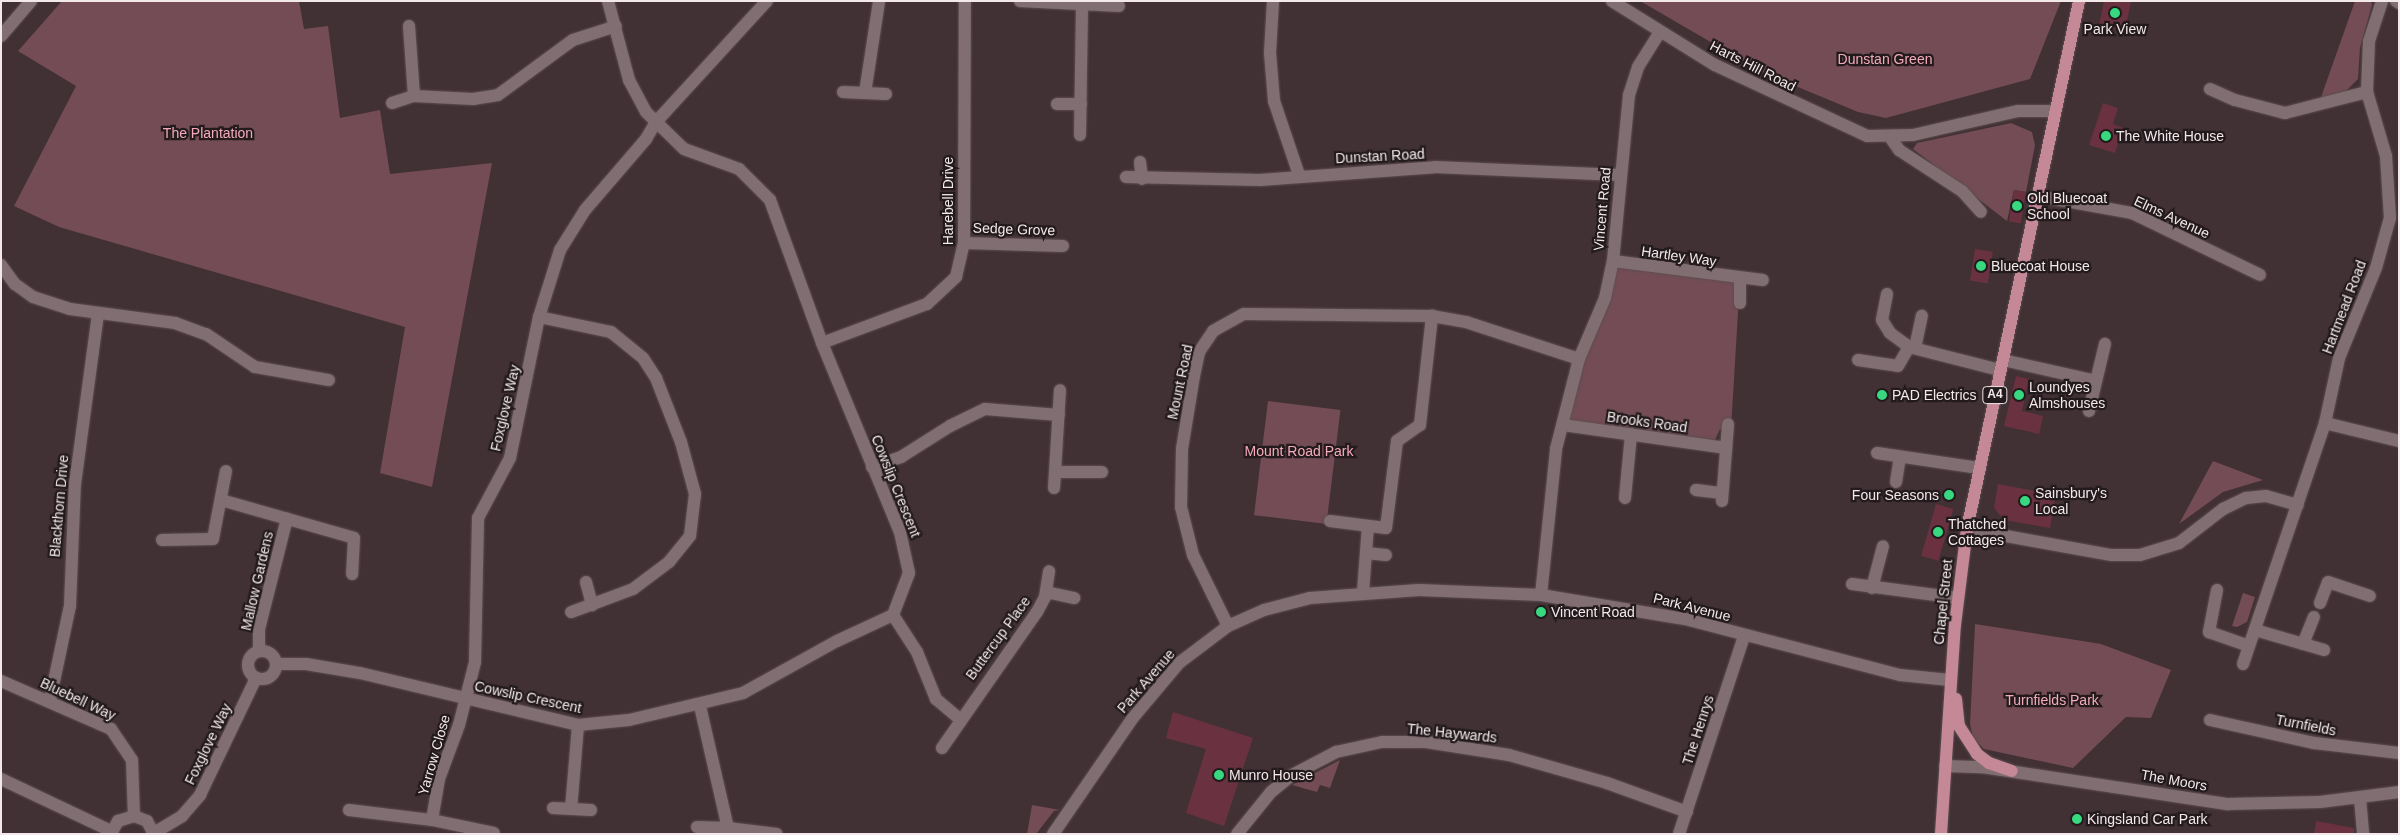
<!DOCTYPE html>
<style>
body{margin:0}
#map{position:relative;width:2400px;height:835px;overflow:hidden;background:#413034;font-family:Arial,sans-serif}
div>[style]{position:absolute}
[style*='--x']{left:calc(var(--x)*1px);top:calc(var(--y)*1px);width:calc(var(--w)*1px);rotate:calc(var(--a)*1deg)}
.green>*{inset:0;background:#734c55;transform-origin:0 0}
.building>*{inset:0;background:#6a3241;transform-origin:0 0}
.roads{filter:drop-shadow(0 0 1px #5c4e51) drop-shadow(0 0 1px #5c4e51)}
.minor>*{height:12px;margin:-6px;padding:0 6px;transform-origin:6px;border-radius:6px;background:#816e72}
.minor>.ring{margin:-6px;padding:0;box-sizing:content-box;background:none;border:12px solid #816e72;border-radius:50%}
.major>*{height:12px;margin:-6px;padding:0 6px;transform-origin:6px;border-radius:6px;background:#c48897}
.dots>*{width:14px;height:14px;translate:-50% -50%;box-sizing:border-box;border:2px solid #221a1c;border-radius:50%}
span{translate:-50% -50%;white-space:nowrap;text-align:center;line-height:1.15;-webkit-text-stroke:4.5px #221a1c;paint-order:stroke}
.shield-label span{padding:1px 4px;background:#221a1c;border:1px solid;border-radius:4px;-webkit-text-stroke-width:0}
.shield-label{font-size:12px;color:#f3e8ea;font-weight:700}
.poi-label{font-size:14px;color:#f3e8ea}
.left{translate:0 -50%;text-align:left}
.right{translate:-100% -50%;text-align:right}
.park-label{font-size:14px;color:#f5abbc}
.street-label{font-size:14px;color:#f3e8ea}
.frame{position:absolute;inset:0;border:2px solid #f3e8ea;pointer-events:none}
</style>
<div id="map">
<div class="green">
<i style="clip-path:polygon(62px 1px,299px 1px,304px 29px,328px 26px,340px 118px,380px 110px,390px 174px,492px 163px,432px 487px,380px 473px,405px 327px,59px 227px,14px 206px,76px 86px,18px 51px)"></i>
<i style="clip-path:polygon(1640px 1px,2061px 1px,2030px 79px,1886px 118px,1858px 112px,1764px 73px)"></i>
<i style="clip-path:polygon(2355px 1px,2371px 1px,2372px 5px,2360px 48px,2358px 79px,2346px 91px,2320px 100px)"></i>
<i style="clip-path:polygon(2011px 123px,2032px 132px,2035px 145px,2026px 192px,2014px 190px,2007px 221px,1913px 149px,1917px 143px)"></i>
<i style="clip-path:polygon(1613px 262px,1740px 279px,1731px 429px,1720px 429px,1715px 440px,1562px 424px)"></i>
<i style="left:1268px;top:401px;width:73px;height:115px;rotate:7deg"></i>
<i style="clip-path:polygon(2213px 461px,2263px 480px,2223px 492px,2179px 524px)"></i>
<i style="clip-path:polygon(2243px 593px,2255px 597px,2247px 622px,2237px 627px,2232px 626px)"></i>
<i style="clip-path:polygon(1975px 624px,2101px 644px,2171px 670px,2151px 718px,2126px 717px,2073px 768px,1984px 749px,1973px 738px,1970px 724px)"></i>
<i style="clip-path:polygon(1340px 760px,1330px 788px,1320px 785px,1317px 792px,1292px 785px)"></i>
<i style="clip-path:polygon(1032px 805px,1060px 810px,1054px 811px,1036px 834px,1027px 834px)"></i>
</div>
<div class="building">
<i style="clip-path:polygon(2104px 1px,2131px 1px,2125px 31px,2099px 26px)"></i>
<i style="clip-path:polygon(2103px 103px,2118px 108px,2113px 124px,2123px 128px,2115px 153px,2089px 145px)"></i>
<i style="left:2014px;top:190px;width:12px;height:32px;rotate:9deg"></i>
<i style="left:1975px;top:249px;width:18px;height:32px;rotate:9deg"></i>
<i style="clip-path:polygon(2016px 376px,2029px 379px,2022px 411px,2043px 416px,2039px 434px,2004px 426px)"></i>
<i style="clip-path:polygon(1998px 484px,2056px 495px,2050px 528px,2004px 520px,1994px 508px)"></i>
<i style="left:1936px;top:504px;width:18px;height:54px;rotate:16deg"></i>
<i style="clip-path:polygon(1173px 712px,1253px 738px,1224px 826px,1186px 813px,1206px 749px,1166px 738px)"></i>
<i style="clip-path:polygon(2316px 821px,2354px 828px,2354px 834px,2314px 834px)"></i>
</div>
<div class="roads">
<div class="minor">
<i style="--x:608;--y:1;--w:82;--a:75.1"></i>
<i style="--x:629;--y:80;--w:36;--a:62"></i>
<i style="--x:646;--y:112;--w:53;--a:44.2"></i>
<i style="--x:684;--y:149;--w:59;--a:20"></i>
<i style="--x:739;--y:169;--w:44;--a:45"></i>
<i style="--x:770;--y:200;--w:152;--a:70"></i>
<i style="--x:822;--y:343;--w:204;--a:67.6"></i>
<i style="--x:900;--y:532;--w:42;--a:77.6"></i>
<i style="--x:909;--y:573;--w:45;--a:110.9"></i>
<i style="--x:1020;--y:1;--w:99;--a:2.9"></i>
<i style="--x:1273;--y:1;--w:52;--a:93.3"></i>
<i style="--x:1270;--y:53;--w:48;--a:85.2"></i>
<i style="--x:1274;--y:101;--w:78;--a:71.3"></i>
<i style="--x:1612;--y:1;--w:121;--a:31.9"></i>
<i style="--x:1715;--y:65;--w:168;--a:25"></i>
<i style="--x:1867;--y:136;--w:46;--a:-1.2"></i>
<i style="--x:1913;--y:135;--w:108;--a:-12.9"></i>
<i style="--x:2018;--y:111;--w:36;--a:0"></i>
<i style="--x:2396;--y:1;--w:4;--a:34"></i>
<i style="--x:409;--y:26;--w:70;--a:85.9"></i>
<i style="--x:414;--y:96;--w:59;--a:2.9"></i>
<i style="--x:473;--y:99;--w:25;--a:-9"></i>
<i style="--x:498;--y:95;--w:93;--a:-36.3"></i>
<i style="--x:573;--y:40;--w:45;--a:-18"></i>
<i style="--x:1;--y:36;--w:46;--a:-49.4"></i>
<i style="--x:2210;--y:89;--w:27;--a:24"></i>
<i style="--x:2235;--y:100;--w:52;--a:14.6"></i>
<i style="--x:2285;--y:113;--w:85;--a:-14.4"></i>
<i style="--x:843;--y:92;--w:43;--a:2.7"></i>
<i style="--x:865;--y:93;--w:93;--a:-81.3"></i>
<i style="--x:392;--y:103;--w:23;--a:-18"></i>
<i style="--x:1057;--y:104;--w:24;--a:0"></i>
<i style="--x:1080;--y:135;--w:134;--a:-89.1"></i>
<i style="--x:1890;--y:137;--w:16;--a:55"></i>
<i style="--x:1899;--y:150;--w:75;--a:33.1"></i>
<i style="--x:1962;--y:191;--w:28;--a:48"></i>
<i style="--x:1140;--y:162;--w:17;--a:83"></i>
<i style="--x:1126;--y:177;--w:134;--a:1.3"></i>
<i style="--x:1260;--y:180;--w:175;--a:-4.2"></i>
<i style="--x:1435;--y:167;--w:185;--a:2.5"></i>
<i style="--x:2038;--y:196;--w:96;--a:10.3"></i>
<i style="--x:2132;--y:213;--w:142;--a:25.8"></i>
<i style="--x:964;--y:243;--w:99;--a:1.7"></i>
<i style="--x:1613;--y:261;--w:151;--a:7.2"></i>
<i style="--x:1;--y:265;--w:24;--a:54"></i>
<i style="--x:15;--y:284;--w:22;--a:36"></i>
<i style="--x:33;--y:297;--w:39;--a:18"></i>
<i style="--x:70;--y:309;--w:106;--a:7.6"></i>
<i style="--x:175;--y:323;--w:33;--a:20"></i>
<i style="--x:206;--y:334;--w:59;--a:34"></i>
<i style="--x:255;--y:367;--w:75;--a:10"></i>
<i style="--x:1887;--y:294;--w:26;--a:101"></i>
<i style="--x:1882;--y:320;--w:15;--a:58"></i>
<i style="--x:1890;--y:333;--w:24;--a:36"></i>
<i style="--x:1909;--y:347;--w:94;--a:14.2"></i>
<i style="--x:1740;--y:303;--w:24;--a:-90"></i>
<i style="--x:539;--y:317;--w:74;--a:11.8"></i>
<i style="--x:611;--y:332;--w:41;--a:39.1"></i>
<i style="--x:643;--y:358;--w:24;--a:57"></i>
<i style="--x:656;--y:378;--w:69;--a:68.7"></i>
<i style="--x:681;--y:442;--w:54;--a:74.9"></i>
<i style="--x:695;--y:494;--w:42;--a:96.8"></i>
<i style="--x:690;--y:536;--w:33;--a:129"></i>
<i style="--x:669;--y:562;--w:45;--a:143.1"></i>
<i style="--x:633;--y:589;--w:66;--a:159.6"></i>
<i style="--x:822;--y:343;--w:112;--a:-20.4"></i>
<i style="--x:927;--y:304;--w:40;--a:-43"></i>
<i style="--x:956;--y:277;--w:35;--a:-77"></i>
<i style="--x:964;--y:243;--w:242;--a:-89.8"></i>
<i style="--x:1915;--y:348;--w:33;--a:-78"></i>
<i style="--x:1858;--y:360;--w:40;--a:8.5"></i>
<i style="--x:1898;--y:366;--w:22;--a:-60"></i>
<i style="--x:2003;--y:360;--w:95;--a:12.7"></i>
<i style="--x:2089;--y:411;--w:69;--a:-76.6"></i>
<i style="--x:2325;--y:423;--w:76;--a:13.7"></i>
<i style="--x:1563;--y:425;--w:165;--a:8"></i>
<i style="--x:1877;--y:453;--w:103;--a:8.4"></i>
<i style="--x:872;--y:467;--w:31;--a:-19"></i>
<i style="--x:901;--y:457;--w:58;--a:-32.3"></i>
<i style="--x:950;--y:426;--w:39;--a:-26"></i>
<i style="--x:985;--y:409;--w:74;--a:4.6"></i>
<i style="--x:1055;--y:472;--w:47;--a:0"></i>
<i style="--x:1896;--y:482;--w:25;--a:-81"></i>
<i style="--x:1054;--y:488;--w:98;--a:-86.5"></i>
<i style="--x:1696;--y:490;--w:26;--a:7"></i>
<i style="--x:1625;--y:498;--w:64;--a:-84.6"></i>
<i style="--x:221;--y:500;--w:138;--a:15.9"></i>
<i style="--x:354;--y:538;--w:36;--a:93"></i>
<i style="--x:1722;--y:501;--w:77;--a:-85.5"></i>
<i style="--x:1330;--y:521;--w:56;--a:7.1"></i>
<i style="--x:1386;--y:528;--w:88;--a:-82.8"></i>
<i style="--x:1397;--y:441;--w:28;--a:-35"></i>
<i style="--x:1420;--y:425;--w:110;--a:-83.7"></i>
<i style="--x:1967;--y:529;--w:147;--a:10.2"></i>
<i style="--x:2112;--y:555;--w:28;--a:0"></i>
<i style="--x:2140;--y:555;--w:41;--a:-17.1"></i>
<i style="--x:2179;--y:543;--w:56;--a:-37.7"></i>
<i style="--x:2223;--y:509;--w:25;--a:-26"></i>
<i style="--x:2246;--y:498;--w:20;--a:-6"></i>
<i style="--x:2266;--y:496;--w:33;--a:16"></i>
<i style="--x:162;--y:540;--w:51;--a:-1.1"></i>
<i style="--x:213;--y:539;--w:69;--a:-79.2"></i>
<i style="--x:1366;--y:553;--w:20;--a:6"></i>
<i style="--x:586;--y:582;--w:24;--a:75"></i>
<i style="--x:1852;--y:584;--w:107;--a:7.5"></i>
<i style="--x:1872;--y:588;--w:43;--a:-75.3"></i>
<i style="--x:2217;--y:590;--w:43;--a:100.8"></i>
<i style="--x:2209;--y:632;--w:42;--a:19.3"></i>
<i style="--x:1046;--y:592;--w:29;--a:12"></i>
<i style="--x:1363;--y:592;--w:66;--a:-85.7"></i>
<i style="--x:1541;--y:595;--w:147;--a:-84.1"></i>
<i style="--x:1556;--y:449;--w:93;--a:-75.7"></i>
<i style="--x:1579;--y:359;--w:66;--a:-66.9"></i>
<i style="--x:1605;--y:298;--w:38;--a:-78"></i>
<i style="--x:1613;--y:261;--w:167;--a:-84.5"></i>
<i style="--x:1629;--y:95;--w:29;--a:-72"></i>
<i style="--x:1638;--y:67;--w:40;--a:-58"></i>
<i style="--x:2320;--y:603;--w:22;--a:-69"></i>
<i style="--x:2328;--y:582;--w:44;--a:18.4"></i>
<i style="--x:893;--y:615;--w:44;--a:57"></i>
<i style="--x:917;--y:652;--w:51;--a:68"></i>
<i style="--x:936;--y:699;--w:30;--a:40"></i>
<i style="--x:1228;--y:626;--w:79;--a:-116.2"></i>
<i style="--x:1193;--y:555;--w:49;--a:-104"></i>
<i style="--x:1181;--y:507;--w:58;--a:-89"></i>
<i style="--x:1182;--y:449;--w:74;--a:-80.7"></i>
<i style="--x:1194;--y:376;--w:25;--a:-78"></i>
<i style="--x:1199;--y:352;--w:25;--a:-56"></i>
<i style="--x:1213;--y:331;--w:35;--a:-29"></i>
<i style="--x:1244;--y:314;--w:188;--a:0.6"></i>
<i style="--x:1432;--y:316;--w:35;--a:10"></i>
<i style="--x:1466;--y:322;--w:119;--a:18.1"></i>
<i style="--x:2255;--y:630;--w:72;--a:16.2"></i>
<i style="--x:2303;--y:644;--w:29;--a:-68"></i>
<i class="ring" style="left:248px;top:651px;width:16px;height:16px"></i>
<i style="--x:259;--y:651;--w:22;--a:-90"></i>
<i style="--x:259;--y:629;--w:114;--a:-75.8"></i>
<i style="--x:276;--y:664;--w:30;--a:0"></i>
<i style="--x:306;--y:664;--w:55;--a:9.5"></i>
<i style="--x:360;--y:673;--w:224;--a:13.4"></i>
<i style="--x:578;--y:725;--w:51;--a:-5.6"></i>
<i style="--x:629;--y:720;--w:117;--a:-13.3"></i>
<i style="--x:743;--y:693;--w:107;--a:-29"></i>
<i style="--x:837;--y:641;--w:62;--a:-24.9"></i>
<i style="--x:2243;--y:664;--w:255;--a:-71.2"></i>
<i style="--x:2325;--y:423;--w:66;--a:-77.8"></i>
<i style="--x:2339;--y:358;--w:97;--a:-67.7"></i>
<i style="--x:2376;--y:268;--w:52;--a:-74.4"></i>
<i style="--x:2390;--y:218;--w:62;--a:-93.7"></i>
<i style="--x:2386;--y:156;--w:67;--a:-106.5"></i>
<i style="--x:2367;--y:92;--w:51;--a:-87.8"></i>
<i style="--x:2369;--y:41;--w:42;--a:-72"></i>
<i style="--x:1;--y:681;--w:120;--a:23.6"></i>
<i style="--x:111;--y:729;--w:37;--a:56"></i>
<i style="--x:132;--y:760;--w:56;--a:88"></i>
<i style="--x:50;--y:700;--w:96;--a:-78"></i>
<i style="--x:70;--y:606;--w:122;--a:-87.7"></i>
<i style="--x:75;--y:484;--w:172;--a:-82.3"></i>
<i style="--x:700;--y:706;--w:125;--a:77.1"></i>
<i style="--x:728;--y:828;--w:49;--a:7"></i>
<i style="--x:2210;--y:720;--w:107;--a:12.5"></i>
<i style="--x:2314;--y:743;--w:86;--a:6.7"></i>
<i style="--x:942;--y:748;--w:166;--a:-55.1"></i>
<i style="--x:1037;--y:612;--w:17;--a:-62"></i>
<i style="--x:1045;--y:597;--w:26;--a:-81"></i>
<i style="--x:1945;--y:766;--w:37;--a:2"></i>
<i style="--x:1982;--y:767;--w:249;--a:8.6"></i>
<i style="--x:2228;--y:804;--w:92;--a:-1.2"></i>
<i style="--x:2320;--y:802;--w:80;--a:-7.2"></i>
<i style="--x:1;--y:779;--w:122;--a:25.3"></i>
<i style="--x:2360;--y:798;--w:36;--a:85"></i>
<i style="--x:553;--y:808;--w:38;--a:3"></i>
<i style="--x:571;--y:809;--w:84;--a:-85.2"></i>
<i style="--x:349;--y:810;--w:84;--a:6.9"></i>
<i style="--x:432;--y:820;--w:42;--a:-80.3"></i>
<i style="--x:439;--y:779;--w:58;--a:-69.7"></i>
<i style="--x:459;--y:725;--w:65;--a:-75.7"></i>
<i style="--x:475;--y:662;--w:144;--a:-88.8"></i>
<i style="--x:478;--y:518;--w:68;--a:-61.9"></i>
<i style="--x:510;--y:458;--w:144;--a:-78.4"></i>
<i style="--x:539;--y:317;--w:70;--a:-72.6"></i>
<i style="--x:560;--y:250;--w:47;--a:-58"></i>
<i style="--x:585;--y:210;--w:94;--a:-49.3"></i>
<i style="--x:646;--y:139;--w:20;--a:-60"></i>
<i style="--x:656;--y:122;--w:164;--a:-47.5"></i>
<i style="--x:432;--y:820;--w:63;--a:11.8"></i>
<i style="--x:697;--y:827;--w:31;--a:2"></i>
<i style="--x:154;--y:833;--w:33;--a:-31"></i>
<i style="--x:182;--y:816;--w:28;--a:-49"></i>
<i style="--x:200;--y:795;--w:130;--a:-64.4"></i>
<i style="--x:111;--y:834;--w:15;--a:-62"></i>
<i style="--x:118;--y:821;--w:17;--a:-17"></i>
<i style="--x:134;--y:816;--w:14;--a:21"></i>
<i style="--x:147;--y:821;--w:15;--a:62"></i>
<i style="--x:1053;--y:834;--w:140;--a:-55.5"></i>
<i style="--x:1132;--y:719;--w:73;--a:-50"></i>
<i style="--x:1179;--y:663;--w:61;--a:-37.1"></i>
<i style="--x:1228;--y:626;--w:39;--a:-24"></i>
<i style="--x:1264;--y:610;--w:48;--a:-14.6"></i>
<i style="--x:1310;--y:598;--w:109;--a:-4.2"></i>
<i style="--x:1419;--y:590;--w:122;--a:2.3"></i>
<i style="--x:1541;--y:595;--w:146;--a:9.5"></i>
<i style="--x:1685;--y:619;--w:222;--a:14.6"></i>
<i style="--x:1900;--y:675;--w:50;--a:5.7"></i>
<i style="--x:1237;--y:834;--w:54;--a:-51"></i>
<i style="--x:1271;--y:792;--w:27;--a:-39"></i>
<i style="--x:1292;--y:775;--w:50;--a:-27.6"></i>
<i style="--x:1336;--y:752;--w:47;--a:-12.3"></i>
<i style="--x:1382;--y:742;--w:44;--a:0"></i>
<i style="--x:1426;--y:742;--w:84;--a:8.9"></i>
<i style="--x:1509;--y:755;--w:102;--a:15.9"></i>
<i style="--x:1607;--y:783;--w:85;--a:19.9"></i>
<i style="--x:1679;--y:834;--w:208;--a:-71.8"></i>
</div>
<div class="major">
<i style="--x:1956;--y:699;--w:27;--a:84"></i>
<i style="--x:1959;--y:726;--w:33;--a:57"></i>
<i style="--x:1977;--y:754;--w:15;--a:37"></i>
<i style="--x:1989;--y:763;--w:24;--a:19"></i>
<i style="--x:1941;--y:834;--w:209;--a:-86.2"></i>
<i style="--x:1955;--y:625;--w:97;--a:-82.9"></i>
<i style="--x:1967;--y:529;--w:540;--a:-78.02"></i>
</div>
</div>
<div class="dots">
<i style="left:2115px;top:13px;background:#37d880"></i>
<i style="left:2106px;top:136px;background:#37d880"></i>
<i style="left:2017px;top:206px;background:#37d880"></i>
<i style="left:1981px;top:266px;background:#37d880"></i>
<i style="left:1882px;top:395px;background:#37d880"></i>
<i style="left:2019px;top:395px;background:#37d880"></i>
<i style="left:1949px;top:495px;background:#37d880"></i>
<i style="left:2025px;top:501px;background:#37d880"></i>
<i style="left:1938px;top:532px;background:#37d880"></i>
<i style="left:1541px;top:612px;background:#37d880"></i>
<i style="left:1219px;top:775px;background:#37d880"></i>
<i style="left:2077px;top:819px;background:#37d880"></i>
</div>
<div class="shield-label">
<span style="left:1995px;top:395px">A4</span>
</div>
<div class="poi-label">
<span style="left:2115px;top:29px">Park View</span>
<span class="left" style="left:2116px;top:136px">The White House</span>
<span class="left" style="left:2027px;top:206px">Old Bluecoat<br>School</span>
<span class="left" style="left:1991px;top:266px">Bluecoat House</span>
<span class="left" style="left:2029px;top:395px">Loundyes<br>Almshouses</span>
<span class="left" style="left:1892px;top:395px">PAD Electrics</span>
<span class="left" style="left:2035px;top:501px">Sainsbury's<br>Local</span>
<span class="right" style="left:1939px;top:495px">Four Seasons</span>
<span class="left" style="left:1948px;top:532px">Thatched<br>Cottages</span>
<span class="left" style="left:1551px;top:612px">Vincent Road</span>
<span class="left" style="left:1229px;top:775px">Munro House</span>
<span class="left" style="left:2087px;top:819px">Kingsland Car Park</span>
</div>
<div class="park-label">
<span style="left:1885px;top:59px">Dunstan Green</span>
<span style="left:208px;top:133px">The Plantation</span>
<span style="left:1299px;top:451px">Mount Road Park</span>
<span style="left:2052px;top:700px">Turnfields Park</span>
</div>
<div class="street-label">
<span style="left:1753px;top:66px;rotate:27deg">Harts Hill Road</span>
<span style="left:1380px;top:156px;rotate:-3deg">Dunstan Road</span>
<span style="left:948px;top:201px;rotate:-90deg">Harebell Drive</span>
<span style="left:1602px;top:209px;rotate:-85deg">Vincent Road</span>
<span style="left:2172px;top:217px;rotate:25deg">Elms Avenue</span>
<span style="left:1014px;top:229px;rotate:2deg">Sedge Grove</span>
<span style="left:1679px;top:256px;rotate:8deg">Hartley Way</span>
<span style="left:2344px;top:307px;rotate:-69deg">Hartmead Road</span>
<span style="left:1180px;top:382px;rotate:-78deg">Mount Road</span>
<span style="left:505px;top:408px;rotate:-77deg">Foxglove Way</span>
<span style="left:1647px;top:422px;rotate:8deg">Brooks Road</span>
<span style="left:896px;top:486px;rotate:68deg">Cowslip Crescent</span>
<span style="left:59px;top:506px;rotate:-85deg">Blackthorn Drive</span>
<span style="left:257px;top:581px;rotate:-77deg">Mallow Gardens</span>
<span style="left:1943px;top:602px;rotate:-84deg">Chapel Street</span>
<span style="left:1692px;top:607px;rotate:14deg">Park Avenue</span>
<span style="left:998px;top:638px;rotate:-54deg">Buttercup Place</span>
<span style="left:1146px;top:681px;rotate:-49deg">Park Avenue</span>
<span style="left:528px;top:697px;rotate:12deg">Cowslip Crescent</span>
<span style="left:78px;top:699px;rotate:25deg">Bluebell Way</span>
<span style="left:2306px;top:725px;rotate:11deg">Turnfields</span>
<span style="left:1698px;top:730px;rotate:-72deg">The Henrys</span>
<span style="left:1452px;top:733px;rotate:6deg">The Haywards</span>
<span style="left:208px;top:744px;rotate:-64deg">Foxglove Way</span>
<span style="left:434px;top:755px;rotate:-74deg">Yarrow Close</span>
<span style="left:2174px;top:780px;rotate:10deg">The Moors</span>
</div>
<div class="frame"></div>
</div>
